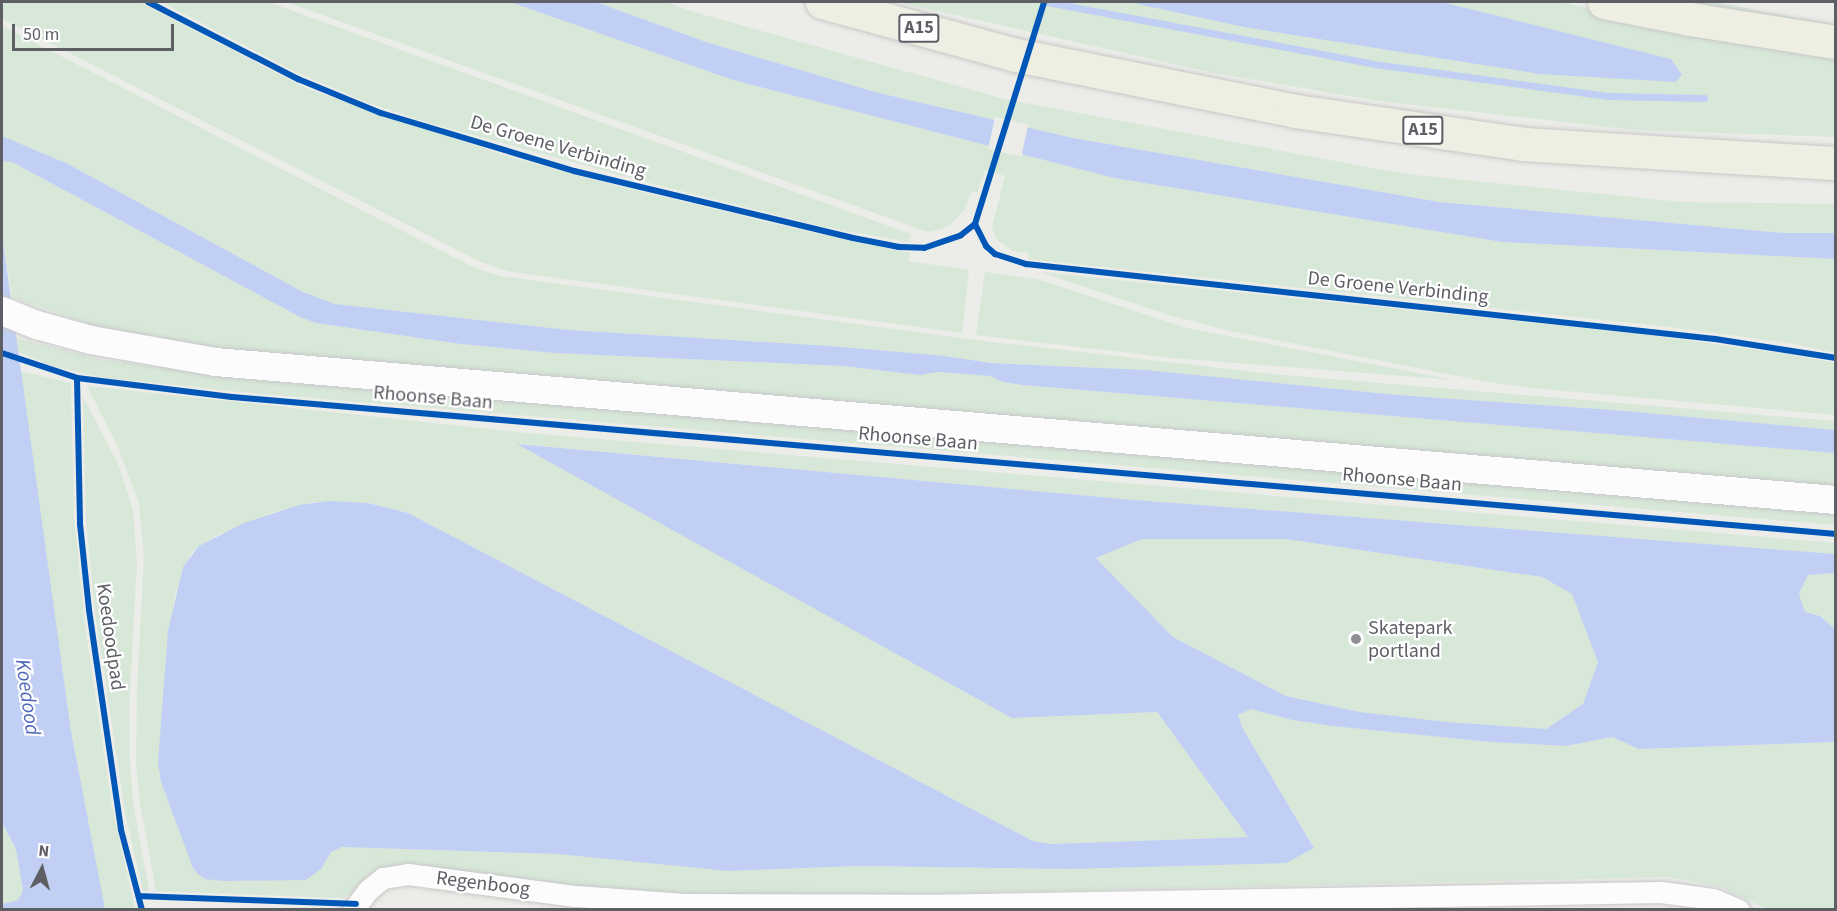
<!DOCTYPE html>
<style>
body{margin:0}
#map{position:relative;width:1837px;height:911px;overflow:hidden;background:#ecece8;font-family:"Source Sans 3",sans-serif}
div>[style]{position:absolute}
[style*='--x']{left:calc(var(--x)*1px);top:calc(var(--y)*1px);width:calc(var(--w)*1px);rotate:calc(var(--a)*1deg)}
.green>*{inset:0;background:#d7e8d9}
.water>*{inset:0;background:#c0cff3}
.pier>*{inset:0;background:#ecece8;transform-origin:0 0}
.stream>*{height:7px;margin:-3.5px;padding:0 3.5px;transform-origin:3.5px;border-radius:3.5px;background:#c0cff3}
.roads{filter:drop-shadow(0 0 2px #c8c8c8) drop-shadow(0 0 2px #c8c8c8)}
.minor>*{height:21px;margin:-10.5px;padding:0 10.5px;transform-origin:10.5px;border-radius:10.5px;background:#fcfcfc}
.secondary>*{height:28px;margin:-14px;padding:0 14px;transform-origin:14px;border-radius:14px;background:#fcfcfc}
.motorway>*{height:33px;margin:-16.5px;padding:0 16.5px;transform-origin:16.5px;border-radius:16.5px;background:#eeefe2}
.cycleway>*{height:6px;margin:-3px;padding:0 3px;transform-origin:3px;border-radius:3px;background:#0057b8}
.dots>*{width:16px;height:16px;translate:-50% -50%;box-sizing:border-box;border:3px solid #fff;border-radius:50%}
span{translate:-50% -50%;white-space:nowrap;text-align:center;line-height:1.15;-webkit-text-stroke:4.5px #fff;paint-order:stroke}
.shield-label span{padding:2px 4px;background:#fff;border:2px solid;border-radius:4px;-webkit-text-stroke-width:0}
.shield-label{font-size:18px;color:#5d5f65;font-weight:700}
.street-label{font-size:20px;color:#5d5f65}
.poi-label{font-size:20px;color:#5d5f65}
.left{translate:0 -50%;text-align:left}
.water-label{font-size:21px;color:#5168ba;font-style:italic}
.frame{position:absolute;inset:0;border:3px solid #5d5f65;pointer-events:none}
.north{position:absolute;left:12px;top:839px;width:60px;height:60px;-webkit-text-stroke:4px #fff;paint-order:stroke;rotate:6deg;font-size:16px;font-weight:700;line-height:24px;text-align:center;color:#5d5f65}
.north::after{content:'';display:block;margin:auto;width:21px;height:27px;background:#5d5f65;clip-path:polygon(50% 0,100% 100%,50% 72%,0 100%)}
.scale{position:absolute;left:12px;top:24px;width:162px;height:27px;box-sizing:border-box;border:3px solid #5d5f65;border-top:0;padding-left:8px;font-size:18px;line-height:21px;white-space:nowrap;color:#5d5f65;-webkit-text-stroke:4px #fff;paint-order:stroke}
</style>
<div id="map">
<div class="green">
<i style="clip-path:polygon(2px 2px,139px 2px,308px 89px,507px 156px,605px 183px,806px 231px,910px 253px,908px 261px,969px 270px,962px 333px,507px 271px,481px 262px,2px 19px)"></i>
<i style="clip-path:polygon(161px 2px,268px 2px,911px 234px,909px 242px,825px 227px,653px 184px,426px 122px,366px 102px,294px 71px)"></i>
<i style="clip-path:polygon(286px 2px,510px 2px,733px 80px,1114px 178px,1502px 242px,1835px 259px,1835px 353px,1789px 343px,1671px 327px,1028px 259px,1028px 253px,1013px 251px,997px 240px,992px 227px,1005px 176px,985px 170px,977px 193px,971px 191px,965px 209px,952px 223px,942px 229px,928px 232px)"></i>
<i style="clip-path:polygon(596px 2px,666px 2px,694px 12px,1004px 99px,1405px 174px,1683px 202px,1835px 204px,1835px 233px,1783px 233px,1439px 202px,1073px 138px,875px 92px,706px 42px)"></i>
<i style="clip-path:polygon(897px 2px,1561px 2px,1637px 20px,1651px 27px,1835px 60px,1835px 137px,1635px 130px,1379px 101px,1214px 73px)"></i>
<i style="clip-path:polygon(1671px 2px,1714px 2px,1835px 25px,1835px 35px)"></i>
<i style="clip-path:polygon(2px 26px,475px 268px,500px 276px,976px 340px,1273px 374px,1835px 421px,1835px 430px,1613px 410px,1398px 395px,1146px 370px,991px 363px,945px 356px,830px 346px,569px 330px,335px 304px,303px 292px,68px 164px,2px 136px)"></i>
<i style="clip-path:polygon(2px 161px,12px 162px,300px 317px,316px 323px,461px 344px,554px 353px,843px 366px,920px 375px,939px 372px,990px 376px,1003px 382px,1022px 385px,1835px 453px,1835px 487px,218px 350px,118px 334px,12px 297px,2px 234px)"></i>
<i style="clip-path:polygon(985px 272px,1037px 279px,1187px 328px,1454px 380px,1173px 358px,976px 335px)"></i>
<i style="clip-path:polygon(1040px 272px,1643px 334px,1799px 356px,1835px 363px,1835px 415px,1522px 387px,1483px 381px,1230px 331px,1169px 315px)"></i>
<i style="clip-path:polygon(16px 338px,99px 359px,236px 378px,1835px 513px,1835px 525px,240px 392px,100px 377px,53px 366px,18px 352px)"></i>
<i style="clip-path:polygon(20px 371px,71px 383px,74px 516px,85px 626px,112px 806px,135px 909px,105px 909px,102px 898px,71px 731px)"></i>
<i style="clip-path:polygon(87px 386px,517px 432px,1835px 543px,1835px 554px,1123px 499px,519px 444px,1012px 717px,1157px 712px,1248px 837px,1051px 844px,1033px 841px,408px 513px,368px 503px,313px 502px,271px 513px,218px 535px,192px 552px,183px 568px,174px 599px,161px 782px,193px 867px,205px 879px,306px 880px,325px 862px,331px 852px,342px 847px,557px 854px,728px 871px,857px 866px,1066px 869px,1314px 847px,1243px 729px,1238px 715px,1251px 709px,1292px 720px,1332px 726px,1491px 742px,1566px 746px,1612px 737px,1639px 749px,1835px 742px,1835px 909px,1767px 909px,1718px 886px,1668px 877px,821px 896px,710px 895px,369px 881px,344px 898px,156px 891px,140px 803px,136px 763px,137px 687px,144px 558px,139px 503px,117px 445px)"></i>
<i style="clip-path:polygon(83px 397px,119px 466px,133px 510px,137px 562px,129px 709px,130px 763px,133px 802px,149px 891px,143px 891px,126px 818px,95px 612px,86px 519px)"></i>
<i style="clip-path:polygon(1142px 539px,1286px 539px,1542px 577px,1572px 593px,1598px 662px,1583px 704px,1546px 729px,1447px 722px,1360px 712px,1286px 696px,1173px 637px,1096px 558px)"></i>
<i style="clip-path:polygon(1835px 573px,1835px 629px,1820px 616px,1805px 612px,1799px 594px,1808px 575px)"></i>
<i style="clip-path:polygon(2px 822px,16px 849px,23px 891px,18px 900px,4px 905px,2px 904px)"></i>
</div>
<div class="water">
<i style="clip-path:polygon(510px 2px,596px 2px,706px 42px,875px 92px,1073px 138px,1439px 202px,1783px 233px,1835px 233px,1835px 259px,1502px 242px,1114px 178px,733px 80px)"></i>
<i style="clip-path:polygon(1128px 2px,1441px 2px,1671px 59px,1682px 75px,1676px 82px,1540px 74px,1244px 27px)"></i>
<i style="clip-path:polygon(2px 136px,68px 164px,303px 292px,335px 304px,569px 330px,830px 346px,945px 356px,991px 363px,1146px 370px,1398px 395px,1613px 410px,1835px 430px,1835px 453px,1022px 385px,1003px 382px,990px 376px,939px 372px,920px 375px,843px 366px,554px 353px,461px 344px,316px 323px,300px 317px,12px 162px,2px 161px)"></i>
<i style="clip-path:polygon(2px 234px,71px 731px,105px 909px,2px 909px,2px 904px,18px 900px,23px 891px,16px 849px,2px 822px)"></i>
<i style="clip-path:polygon(evenodd,517px 444px,1123px 499px,1835px 554px,1835px 573px,1808px 575px,1799px 594px,1805px 612px,1820px 616px,1835px 629px,1835px 742px,1639px 749px,1612px 737px,1566px 746px,1491px 742px,1332px 726px,1292px 720px,1251px 709px,1238px 715px,1243px 729px,1314px 848px,1286px 863px,1066px 869px,857px 866px,728px 871px,557px 854px,342px 847px,331px 852px,321px 869px,306px 880px,224px 881px,205px 879px,198px 874px,193px 868px,161px 782px,158px 762px,168px 631px,183px 567px,199px 546px,244px 523px,299px 505px,328px 501px,368px 503px,408px 513px,1033px 841px,1051px 844px,1248px 837px,1157px 712px,1012px 718px,517px 444px,1142px 539px,1286px 539px,1542px 577px,1572px 594px,1598px 662px,1583px 704px,1546px 729px,1447px 722px,1360px 712px,1286px 696px,1173px 637px,1096px 558px,1142px 539px)"></i>
</div>
<div class="pier">
<i style="left:995px;top:117px;width:34px;height:33px;rotate:12deg"></i>
</div>
<div class="stream">
<i style="--x:1047;--y:2;--w:333;--a:10.7"></i>
<i style="--x:1374;--y:64;--w:236;--a:7.8"></i>
<i style="--x:1608;--y:96;--w:96;--a:1.2"></i>
</div>
<div class="roads">
<div class="minor">
<i style="--x:353;--y:910;--w:25;--a:-53"></i>
<i style="--x:368;--y:890;--w:19;--a:-39"></i>
<i style="--x:383;--y:878;--w:25;--a:-9"></i>
<i style="--x:408;--y:874;--w:169;--a:7.5"></i>
<i style="--x:576;--y:896;--w:108;--a:4.2"></i>
<i style="--x:684;--y:904;--w:241;--a:0.2"></i>
<i style="--x:925;--y:905;--w:736;--a:-1.01"></i>
<i style="--x:1661;--y:892;--w:52;--a:7.7"></i>
<i style="--x:1713;--y:899;--w:28;--a:23"></i>
</div>
<div class="secondary">
<i style="--x:2;--y:311;--w:38;--a:22"></i>
<i style="--x:37;--y:325;--w:56;--a:15.5"></i>
<i style="--x:91;--y:340;--w:127;--a:10"></i>
<i style="--x:216;--y:362;--w:1626;--a:4.87"></i>
</div>
<div class="motorway">
<i style="--x:822;--y:2;--w:201;--a:15.3"></i>
<i style="--x:1016;--y:55;--w:285;--a:11.3"></i>
<i style="--x:1295;--y:111;--w:230;--a:8.2"></i>
<i style="--x:1523;--y:144;--w:314;--a:3.5"></i>
<i style="--x:1604;--y:2;--w:88;--a:11.2"></i>
<i style="--x:1690;--y:19;--w:148;--a:9"></i>
</div>
</div>
<div class="cycleway">
<i style="--x:148;--y:2;--w:169;--a:27.2"></i>
<i style="--x:298;--y:79;--w:90;--a:22.3"></i>
<i style="--x:381;--y:113;--w:202;--a:16.7"></i>
<i style="--x:574;--y:171;--w:287;--a:13.5"></i>
<i style="--x:853;--y:238;--w:47;--a:11.1"></i>
<i style="--x:899;--y:247;--w:25;--a:2"></i>
<i style="--x:924;--y:248;--w:39;--a:-19"></i>
<i style="--x:961;--y:235;--w:18;--a:-38"></i>
<i style="--x:975;--y:224;--w:232;--a:-72.7"></i>
<i style="--x:975;--y:224;--w:25;--a:63"></i>
<i style="--x:986;--y:246;--w:12;--a:42"></i>
<i style="--x:995;--y:254;--w:33;--a:18"></i>
<i style="--x:1026;--y:264;--w:693;--a:6.21"></i>
<i style="--x:1715;--y:339;--w:122;--a:8.9"></i>
<i style="--x:2;--y:353;--w:79;--a:18.4"></i>
<i style="--x:77;--y:378;--w:156;--a:7"></i>
<i style="--x:232;--y:397;--w:1610;--a:4.88"></i>
<i style="--x:77;--y:378;--w:146;--a:88.8"></i>
<i style="--x:80;--y:524;--w:86;--a:84"></i>
<i style="--x:89;--y:610;--w:222;--a:81.7"></i>
<i style="--x:121;--y:830;--w:83;--a:75.3"></i>
<i style="--x:139;--y:896;--w:217;--a:2.1"></i>
</div>
<div class="dots">
<i style="left:1356px;top:639px;background:#8f9093"></i>
</div>
<div class="shield-label">
<span style="left:919px;top:28px">A15</span>
<span style="left:1423px;top:130px">A15</span>
</div>
<div class="street-label">
<span style="left:558px;top:147px;rotate:16deg">De Groene Verbinding</span>
<span style="left:1398px;top:288px;rotate:6deg">De Groene Verbinding</span>
<span style="left:433px;top:398px;rotate:5deg">Rhoonse Baan</span>
<span style="left:918px;top:439px;rotate:5deg">Rhoonse Baan</span>
<span style="left:1402px;top:480px;rotate:5deg">Rhoonse Baan</span>
<span style="left:110px;top:637px;rotate:82deg">Koedoodpad</span>
<span style="left:483px;top:884px;rotate:7deg">Regenboog</span>
</div>
<div class="poi-label">
<span class="left" style="left:1368px;top:640px">Skatepark<br>portland</span>
</div>
<div class="water-label">
<span style="left:28px;top:697px;rotate:82deg">Koedood</span>
</div>
<div class="frame"></div>
<div class="north">N</div>
<div class="scale">50 m</div>
</div>
